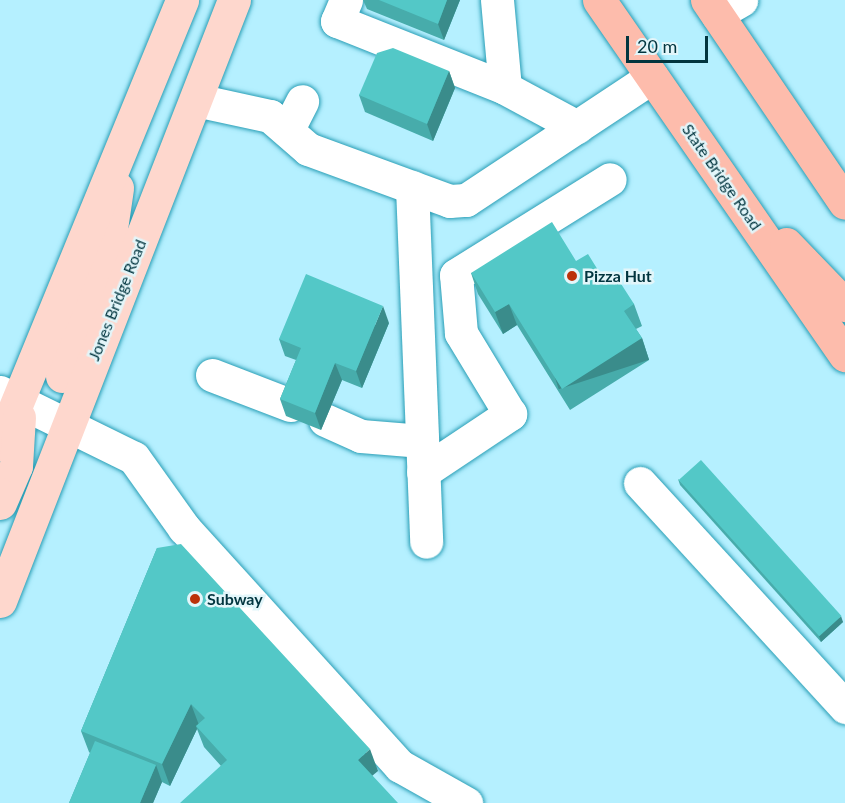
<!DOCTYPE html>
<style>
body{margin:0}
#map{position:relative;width:845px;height:803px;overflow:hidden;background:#b5f0ff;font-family:Lato,sans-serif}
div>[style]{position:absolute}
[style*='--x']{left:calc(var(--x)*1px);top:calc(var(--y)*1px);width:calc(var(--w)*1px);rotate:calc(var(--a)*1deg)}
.roads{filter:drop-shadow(0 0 2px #299eb6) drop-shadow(0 0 2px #299eb6)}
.minor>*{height:33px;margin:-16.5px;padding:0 16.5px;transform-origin:16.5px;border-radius:16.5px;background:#fff}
.major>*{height:33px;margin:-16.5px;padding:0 16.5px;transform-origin:16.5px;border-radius:16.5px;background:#fed7cd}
.highway>*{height:33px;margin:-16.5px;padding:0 16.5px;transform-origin:16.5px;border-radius:16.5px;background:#fdbcac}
.wall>*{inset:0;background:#47acab}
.shaded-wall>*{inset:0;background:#3a8c8b;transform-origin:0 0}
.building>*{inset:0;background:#53c8c7;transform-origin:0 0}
.dots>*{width:16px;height:16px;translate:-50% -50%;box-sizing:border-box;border:3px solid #e3f6fa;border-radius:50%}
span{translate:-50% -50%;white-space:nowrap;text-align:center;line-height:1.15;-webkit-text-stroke:5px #e3f6fa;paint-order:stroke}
.street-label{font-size:16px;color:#02353f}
.poi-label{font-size:16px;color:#02353f;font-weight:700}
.left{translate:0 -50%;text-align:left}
.scale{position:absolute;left:626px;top:36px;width:82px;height:27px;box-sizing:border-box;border:3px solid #02353f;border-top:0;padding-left:8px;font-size:18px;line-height:21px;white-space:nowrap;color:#02353f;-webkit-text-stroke:4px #e3f6fa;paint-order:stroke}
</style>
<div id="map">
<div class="roads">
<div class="minor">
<i style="--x:346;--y:0;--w:23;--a:113"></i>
<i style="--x:337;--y:21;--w:181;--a:21.7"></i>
<i style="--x:497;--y:0;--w:88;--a:84.8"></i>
<i style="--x:505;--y:88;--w:82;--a:28.4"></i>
<i style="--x:717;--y:14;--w:28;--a:-30"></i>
<i style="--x:196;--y:100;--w:76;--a:12.2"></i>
<i style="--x:270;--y:116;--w:50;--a:41"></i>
<i style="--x:308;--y:149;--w:151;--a:20.1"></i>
<i style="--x:450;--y:201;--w:16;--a:-4"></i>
<i style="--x:466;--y:200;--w:223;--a:-33.5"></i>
<i style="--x:289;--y:127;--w:29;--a:-63"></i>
<i style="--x:412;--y:187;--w:355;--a:87.7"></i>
<i style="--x:212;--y:375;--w:84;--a:21"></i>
<i style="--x:0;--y:392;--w:149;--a:26.2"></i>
<i style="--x:134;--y:458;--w:86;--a:54.5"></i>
<i style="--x:184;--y:528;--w:321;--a:47.8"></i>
<i style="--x:400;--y:766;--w:76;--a:29.3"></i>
<i style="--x:325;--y:420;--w:39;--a:24"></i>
<i style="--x:361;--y:436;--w:61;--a:4.7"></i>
<i style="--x:423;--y:472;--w:105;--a:-33.7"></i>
<i style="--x:510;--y:414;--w:95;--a:-121.2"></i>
<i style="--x:461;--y:333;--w:58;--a:-94.9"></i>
<i style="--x:456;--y:275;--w:181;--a:-31.9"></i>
<i style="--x:640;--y:483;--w:304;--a:47.5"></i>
</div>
<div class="major">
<i style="--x:62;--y:376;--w:122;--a:-68.9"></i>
<i style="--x:106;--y:262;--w:75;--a:-81.5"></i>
<i style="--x:0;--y:444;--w:480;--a:-67.7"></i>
<i style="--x:0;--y:503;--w:40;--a:-66.6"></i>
<i style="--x:16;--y:466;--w:49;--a:-86.5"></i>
<i style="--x:0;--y:601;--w:645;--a:-68.73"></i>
</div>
<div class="highway">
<i style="--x:599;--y:0;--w:432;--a:55.3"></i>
<i style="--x:707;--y:0;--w:245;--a:55.8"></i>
<i style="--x:786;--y:244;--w:85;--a:46"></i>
</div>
</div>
<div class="wall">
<i style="clip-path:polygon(363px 0,460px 0,444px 40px,367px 9px)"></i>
<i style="clip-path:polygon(449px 71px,455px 88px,433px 141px,365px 112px,359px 95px)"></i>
<i style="clip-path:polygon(576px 261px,634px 304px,642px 326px,636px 329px,642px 338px,649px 360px,570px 410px,517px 325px,503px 334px,478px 294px,471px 273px)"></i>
<i style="clip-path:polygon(389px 323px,362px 388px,342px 380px,321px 430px,286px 416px,280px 399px,296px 360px,285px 356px,279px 339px)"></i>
<i style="clip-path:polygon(678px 479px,843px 622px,821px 642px,680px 485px)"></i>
<i style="clip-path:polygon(157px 548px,378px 771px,221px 766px,204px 747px,197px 729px,170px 786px,162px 782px,153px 803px,69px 803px,90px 753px,89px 752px,81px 731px)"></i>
</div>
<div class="shaded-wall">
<i style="clip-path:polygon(447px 0,460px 0,444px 40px,438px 24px)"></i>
<i style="clip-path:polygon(449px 71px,455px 88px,433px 141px,427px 124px)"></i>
<i style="clip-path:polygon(509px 304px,517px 325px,503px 334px,495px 312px)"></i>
<i style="clip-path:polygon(383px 306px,389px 323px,362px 388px,356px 371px)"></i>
<i style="left:642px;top:338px;width:23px;height:95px;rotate:72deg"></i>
<i style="clip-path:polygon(335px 363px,342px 380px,321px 430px,315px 413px)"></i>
<i style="clip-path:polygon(841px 616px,843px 622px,821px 642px,819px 636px)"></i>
<i style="clip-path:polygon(191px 704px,199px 725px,196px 726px,197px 729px,170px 786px,162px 764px)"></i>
<i style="clip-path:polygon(370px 749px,378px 771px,366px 781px,358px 760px)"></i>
<i style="clip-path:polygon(156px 765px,162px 782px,153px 803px,140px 803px)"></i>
</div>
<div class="building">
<i style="clip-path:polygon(379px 0,447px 0,438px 24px)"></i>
<i style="clip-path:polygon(393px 48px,449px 71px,427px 124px,359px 95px,377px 53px)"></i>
<i style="clip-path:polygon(552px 222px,576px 261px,588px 254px,606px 283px,616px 276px,634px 304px,624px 311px,642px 338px,562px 389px,509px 304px,495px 312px,471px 273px)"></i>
<i style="clip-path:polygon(306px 274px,383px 306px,356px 371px,335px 363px,315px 413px,280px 399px,301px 348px,279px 339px)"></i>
<i style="left:701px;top:460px;width:210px;height:30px;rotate:48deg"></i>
<i style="clip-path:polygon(181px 544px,370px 749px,358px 760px,398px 803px,180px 803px,227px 760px,196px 726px,205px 718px,191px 704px,162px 764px,81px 731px,157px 548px)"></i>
<i style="clip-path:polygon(95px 741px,156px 765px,140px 803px,69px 803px)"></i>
</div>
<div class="dots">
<i style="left:572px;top:276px;background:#bc320a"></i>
<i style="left:195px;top:599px;background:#bc320a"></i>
</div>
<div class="street-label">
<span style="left:722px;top:177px;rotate:55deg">State Bridge Road</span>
<span style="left:117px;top:300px;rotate:-68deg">Jones Bridge Road</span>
</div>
<div class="poi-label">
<span class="left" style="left:584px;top:276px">Pizza Hut</span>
<span class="left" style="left:207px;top:599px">Subway</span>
</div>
<div class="scale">20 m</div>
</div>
